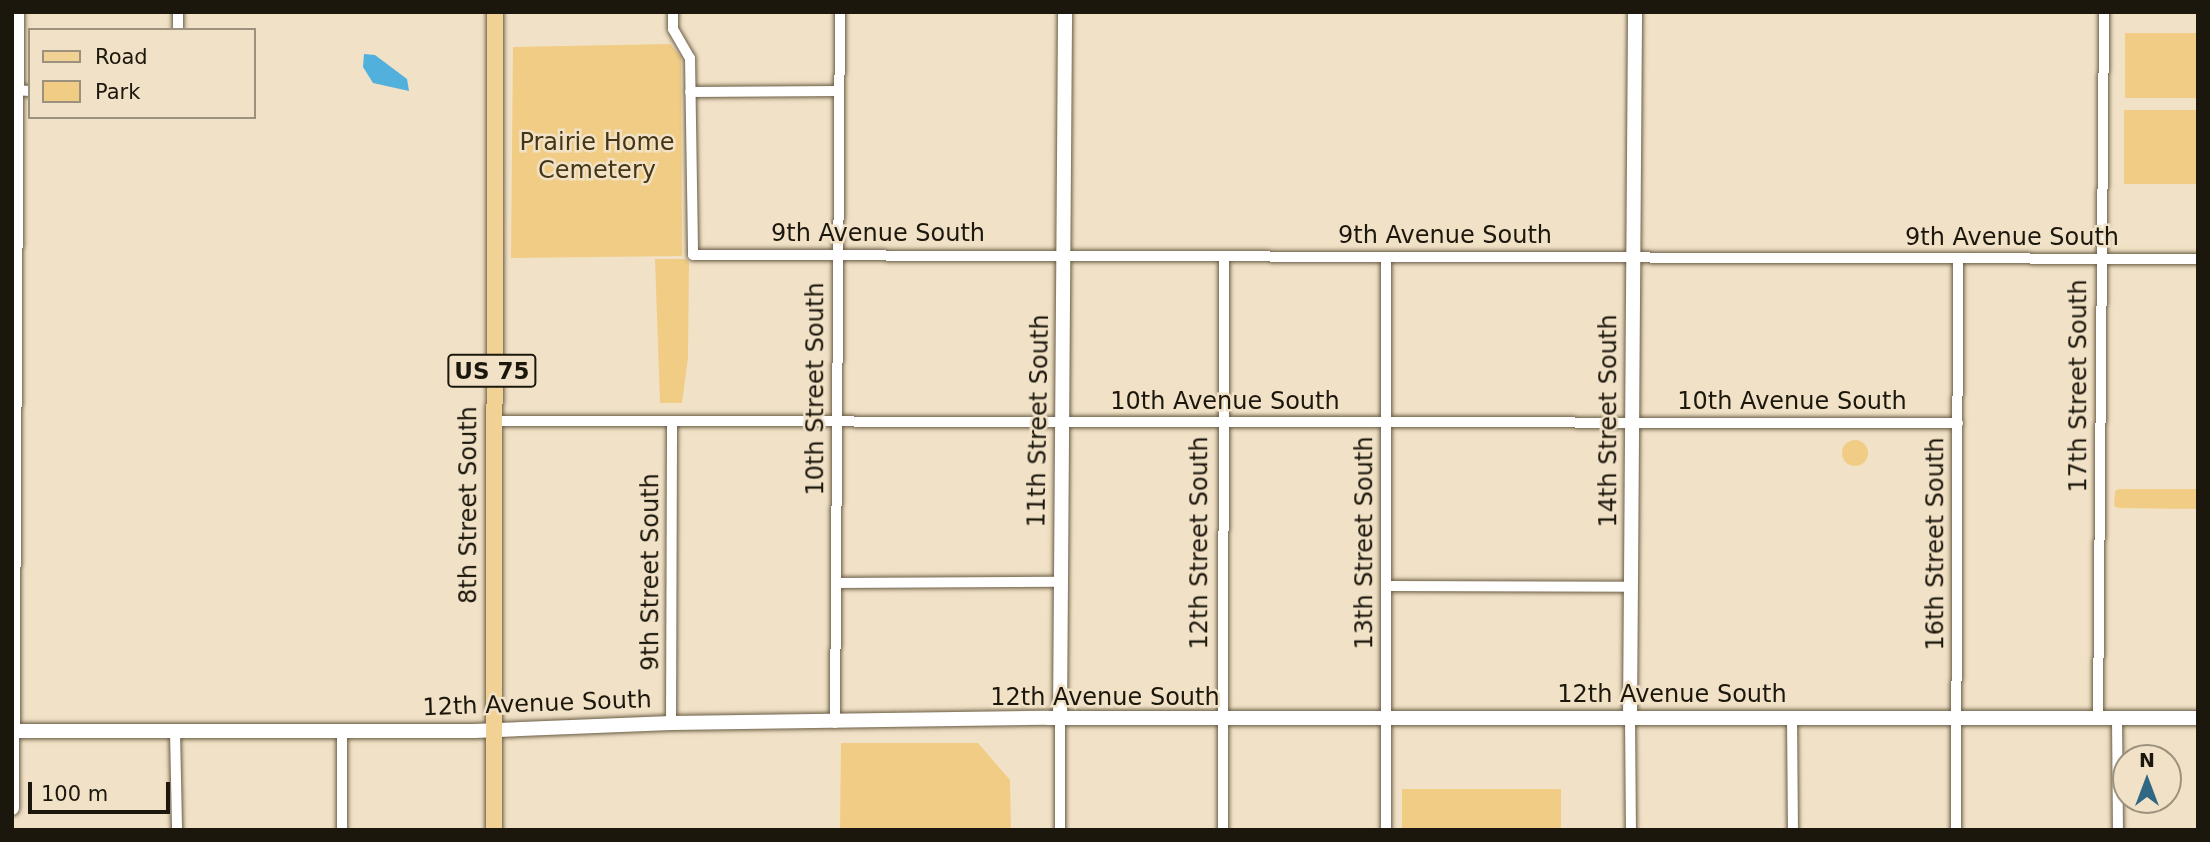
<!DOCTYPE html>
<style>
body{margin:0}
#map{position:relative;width:2210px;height:842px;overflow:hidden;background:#f1e2c7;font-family:"DejaVu Sans",sans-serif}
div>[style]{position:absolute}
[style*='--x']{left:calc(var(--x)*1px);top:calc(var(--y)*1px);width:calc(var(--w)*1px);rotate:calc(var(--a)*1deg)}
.green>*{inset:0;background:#f1cc84;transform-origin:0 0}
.round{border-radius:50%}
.water>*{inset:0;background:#52b0dc}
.roads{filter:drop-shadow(0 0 2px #695c44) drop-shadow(0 0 2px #695c44)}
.street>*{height:10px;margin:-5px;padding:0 5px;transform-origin:5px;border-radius:5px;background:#fff}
.secondary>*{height:14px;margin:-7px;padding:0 7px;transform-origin:7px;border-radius:7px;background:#fff}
.primary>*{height:16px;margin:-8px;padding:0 8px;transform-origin:8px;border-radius:8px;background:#f1d294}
span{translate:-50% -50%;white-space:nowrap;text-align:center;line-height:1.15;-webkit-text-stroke:5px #f1e2c7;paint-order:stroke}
.shield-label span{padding:2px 5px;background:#f1e2c7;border:2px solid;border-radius:5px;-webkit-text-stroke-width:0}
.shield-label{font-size:23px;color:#1c170d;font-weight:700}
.park-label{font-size:24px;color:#463512}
.street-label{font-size:24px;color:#1c170d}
.frame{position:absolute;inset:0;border:14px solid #1c170d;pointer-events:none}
.legend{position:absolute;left:28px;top:28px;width:228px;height:91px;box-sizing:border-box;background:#f1e2c7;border:2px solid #9c917d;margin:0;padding:9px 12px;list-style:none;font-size:21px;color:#1c170d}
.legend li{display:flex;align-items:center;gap:14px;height:35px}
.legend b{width:35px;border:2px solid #9c917d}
.north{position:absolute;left:2112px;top:744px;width:70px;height:70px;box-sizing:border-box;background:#f1e2c7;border:2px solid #9c917d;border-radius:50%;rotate:0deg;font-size:19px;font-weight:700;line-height:28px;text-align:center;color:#1c170d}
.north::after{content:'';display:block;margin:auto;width:24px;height:32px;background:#306782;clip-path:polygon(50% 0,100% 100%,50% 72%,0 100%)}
.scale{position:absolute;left:28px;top:782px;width:142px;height:32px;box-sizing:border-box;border:4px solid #1c170d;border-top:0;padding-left:9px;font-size:21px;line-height:24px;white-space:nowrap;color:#1c170d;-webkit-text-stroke:5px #f1e2c7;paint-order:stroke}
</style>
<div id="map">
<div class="green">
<i style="left:2125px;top:33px;width:73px;height:65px"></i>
<i style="clip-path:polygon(670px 44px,681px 57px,682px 256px,511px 258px,513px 47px)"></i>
<i style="left:2124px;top:110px;width:74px;height:74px"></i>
<i style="clip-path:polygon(655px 259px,686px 259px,689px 263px,688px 358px,682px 403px,660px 403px)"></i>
<i class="round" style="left:1842px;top:440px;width:26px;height:26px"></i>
<i style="clip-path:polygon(2120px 489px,2198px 489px,2198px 509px,2118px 508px,2114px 506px,2115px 491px)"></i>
<i style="clip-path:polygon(841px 743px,978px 743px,1010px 780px,1011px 830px,840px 830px)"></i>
<i style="left:1402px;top:789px;width:159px;height:41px"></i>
</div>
<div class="water">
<i style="clip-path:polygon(364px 54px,375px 55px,407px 79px,409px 91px,373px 83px,363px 67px)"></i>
</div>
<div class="roads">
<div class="street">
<i style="--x:673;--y:12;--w:17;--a:90"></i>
<i style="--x:673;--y:29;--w:34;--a:60"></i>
<i style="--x:690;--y:58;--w:197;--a:89.1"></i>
<i style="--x:693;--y:255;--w:1505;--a:0.15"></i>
<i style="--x:178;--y:30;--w:18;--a:-90"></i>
<i style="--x:13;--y:90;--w:17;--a:3"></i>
<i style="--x:690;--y:92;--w:149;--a:-0.4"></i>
<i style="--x:1386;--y:257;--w:573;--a:90"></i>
<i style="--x:492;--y:421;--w:1466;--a:0.08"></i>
<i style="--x:836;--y:583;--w:224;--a:-0.3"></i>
<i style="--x:1386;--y:586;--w:245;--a:0.2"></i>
<i style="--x:1792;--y:717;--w:113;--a:89.5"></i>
<i style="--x:1630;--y:718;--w:112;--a:89.5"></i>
<i style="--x:2098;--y:718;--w:706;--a:-89.51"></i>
<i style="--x:2117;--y:718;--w:112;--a:89.5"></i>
<i style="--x:1060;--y:719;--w:111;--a:90"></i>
<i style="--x:671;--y:723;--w:302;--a:-89.8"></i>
<i style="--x:835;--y:723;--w:711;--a:-89.6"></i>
<i style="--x:175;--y:731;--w:99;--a:88.8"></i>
<i style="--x:342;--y:830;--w:100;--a:-90"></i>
<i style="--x:1223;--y:830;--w:573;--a:-89.9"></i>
<i style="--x:1956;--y:830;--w:571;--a:-89.8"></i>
</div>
<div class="secondary">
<i style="--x:1630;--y:718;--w:706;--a:-89.59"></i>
<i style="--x:1060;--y:719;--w:707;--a:-89.59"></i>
<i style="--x:12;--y:731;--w:462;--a:0"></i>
<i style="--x:474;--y:731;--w:197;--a:-2.3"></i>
<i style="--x:671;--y:723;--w:377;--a:-0.8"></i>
<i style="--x:1048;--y:718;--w:1150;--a:0"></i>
<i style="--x:12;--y:808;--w:796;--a:-89.64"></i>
</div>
<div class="primary">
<i style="--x:494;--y:830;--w:818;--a:-89.93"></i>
</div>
</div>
<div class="shield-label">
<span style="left:492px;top:371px">US 75</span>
</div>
<div class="park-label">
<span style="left:597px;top:157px">Prairie Home<br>Cemetery</span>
</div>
<div class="street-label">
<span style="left:878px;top:234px">9th Avenue South</span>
<span style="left:1445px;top:236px">9th Avenue South</span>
<span style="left:2012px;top:238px">9th Avenue South</span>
<span style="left:2079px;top:386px;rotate:-90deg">17th Street South</span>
<span style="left:816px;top:389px;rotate:-90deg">10th Street South</span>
<span style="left:1225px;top:402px">10th Avenue South</span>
<span style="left:1792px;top:402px">10th Avenue South</span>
<span style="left:1039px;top:421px;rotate:-89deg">11th Street South</span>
<span style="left:1609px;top:421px;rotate:-90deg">14th Street South</span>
<span style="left:469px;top:505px;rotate:-90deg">8th Street South</span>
<span style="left:1200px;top:543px;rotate:-90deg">12th Street South</span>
<span style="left:1365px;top:543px;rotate:-90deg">13th Street South</span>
<span style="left:1936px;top:544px;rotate:-90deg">16th Street South</span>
<span style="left:651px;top:572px;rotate:-90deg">9th Street South</span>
<span style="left:1672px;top:695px">12th Avenue South</span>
<span style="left:1105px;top:698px">12th Avenue South</span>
<span style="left:537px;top:704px;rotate:-2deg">12th Avenue South</span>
</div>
<div class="frame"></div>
<ul class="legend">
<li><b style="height:9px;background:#f1d294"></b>Road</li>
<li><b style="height:19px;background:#f1cc84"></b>Park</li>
</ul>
<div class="north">N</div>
<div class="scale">100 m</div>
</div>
